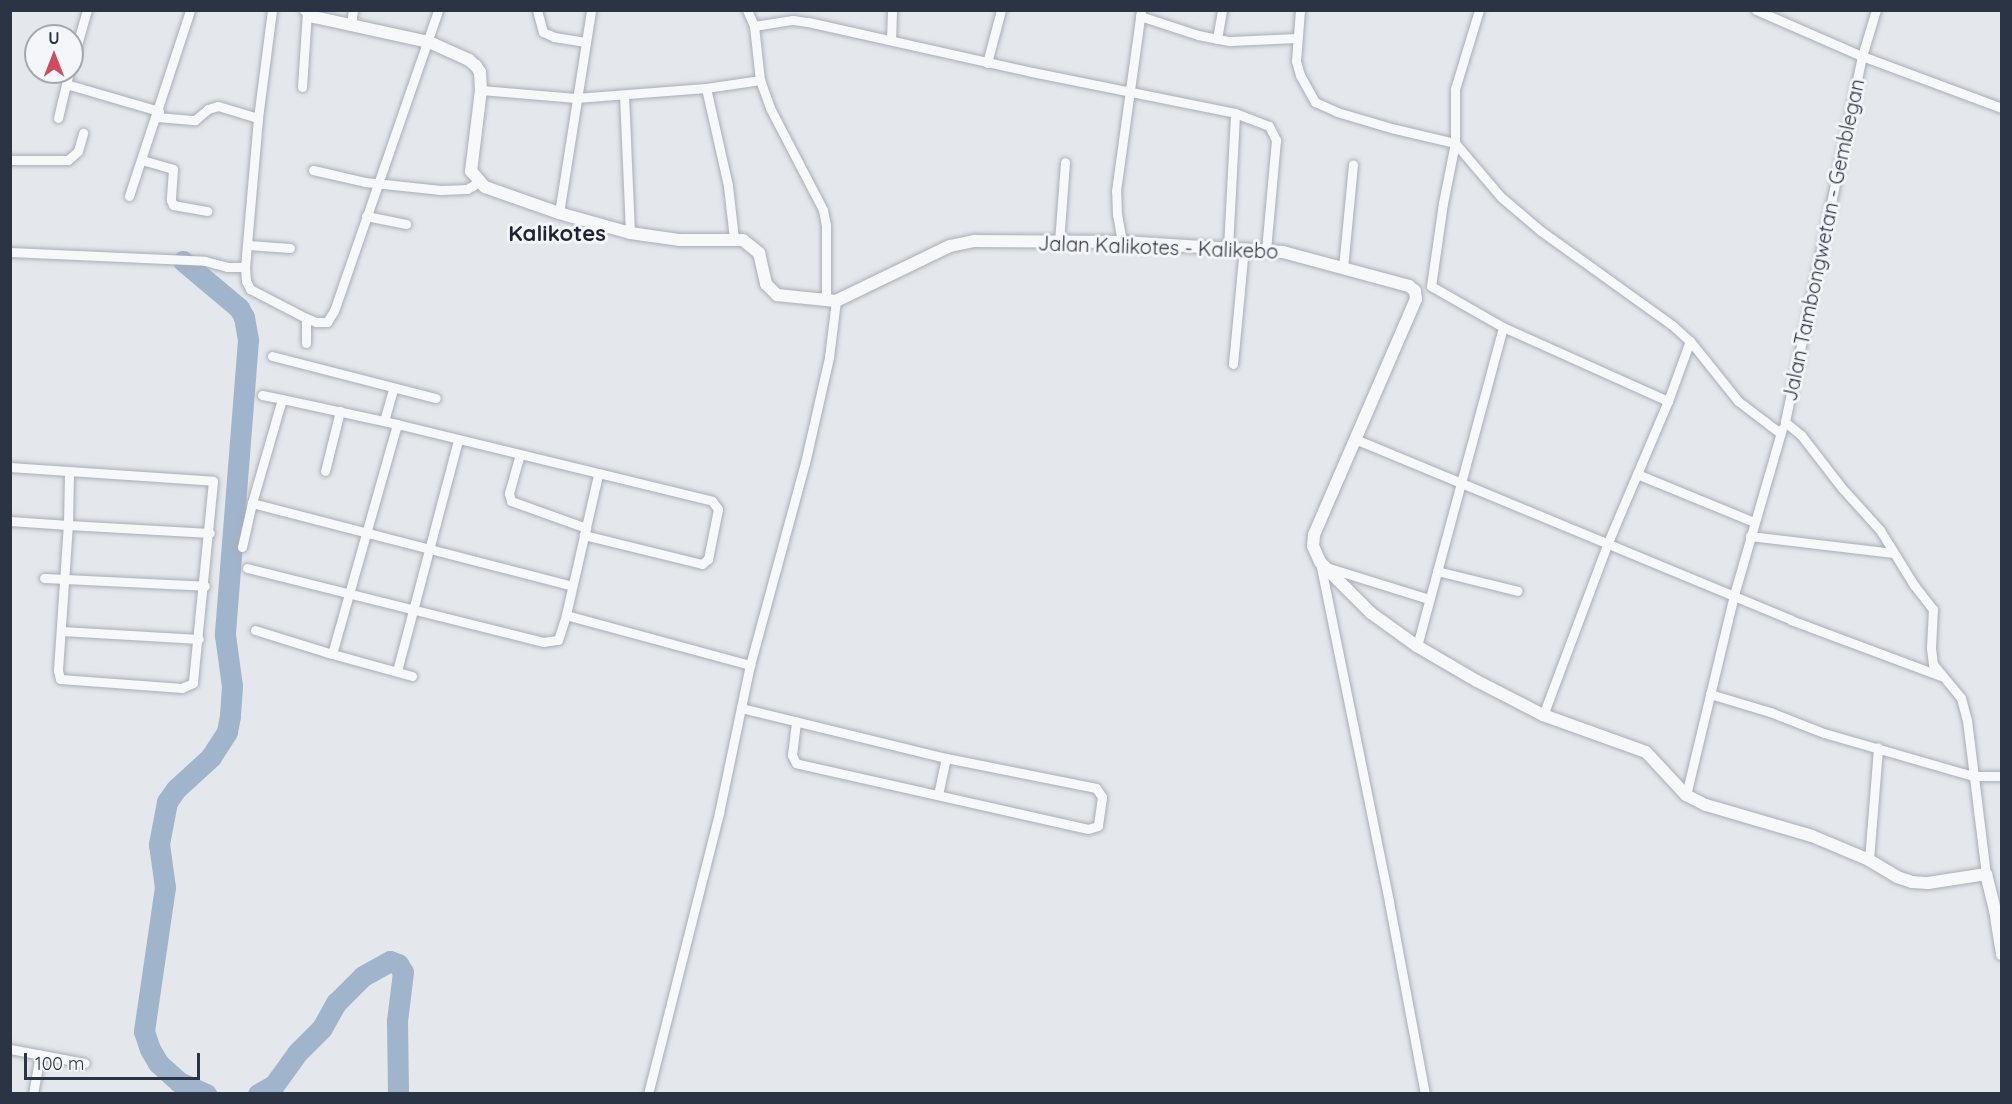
<!DOCTYPE html>
<style>
body{margin:0}
#map{position:relative;width:2012px;height:1104px;overflow:hidden;background:#e4e7ec;font-family:Quicksand,sans-serif}
div>[style]{position:absolute}
[style*='--x']{left:calc(var(--x)*1px);top:calc(var(--y)*1px);width:calc(var(--w)*1px);rotate:calc(var(--a)*1deg)}
.river>*{height:21px;margin:-10.5px;padding:0 10.5px;transform-origin:10.5px;border-radius:10.5px;background:#a0b4cb}
.roads{filter:drop-shadow(0 0 2px #a9aeb6) drop-shadow(0 0 2px #a9aeb6)}
.minor>*{height:9px;margin:-4.5px;padding:0 4.5px;transform-origin:4.5px;border-radius:4.5px;background:#f7f8fa}
.tertiary>*{height:12px;margin:-6px;padding:0 6px;transform-origin:6px;border-radius:6px;background:#f7f8fa}
span{translate:-50% -50%;white-space:nowrap;text-align:center;line-height:1.15;-webkit-text-stroke:6px #f4f6f9;paint-order:stroke}
.street-label{font-size:20px;color:#2b3444}
.quarter-label{font-size:22px;color:#1d2535;font-weight:700}
.frame{position:absolute;inset:0;border:12px solid #2b3444;pointer-events:none}
.north{position:absolute;left:24px;top:24px;width:60px;height:60px;box-sizing:border-box;background:#f4f6f9;border:2px solid #a4a8b1;border-radius:50%;rotate:0deg;font-size:16px;font-weight:700;line-height:24px;text-align:center;color:#2b3444}
.north::after{content:'';display:block;margin:auto;width:21px;height:27px;background:#ce4c5e;clip-path:polygon(50% 0,100% 100%,50% 72%,0 100%)}
.scale{position:absolute;left:24px;top:1053px;width:176px;height:27px;box-sizing:border-box;border:3px solid #2b3444;border-top:0;padding-left:8px;font-size:18px;line-height:21px;white-space:nowrap;color:#2b3444;-webkit-text-stroke:4px #f4f6f9;paint-order:stroke}
</style>
<div id="map">
<div class="river">
<i style="--x:183;--y:261;--w:73;--a:40"></i>
<i style="--x:239;--y:308;--w:10;--a:61"></i>
<i style="--x:244;--y:317;--w:23;--a:80"></i>
<i style="--x:248;--y:340;--w:296;--a:94.5"></i>
<i style="--x:225;--y:635;--w:51;--a:82.2"></i>
<i style="--x:232;--y:686;--w:30;--a:94"></i>
<i style="--x:230;--y:716;--w:16;--a:101"></i>
<i style="--x:227;--y:732;--w:30;--a:123"></i>
<i style="--x:211;--y:757;--w:47;--a:137.6"></i>
<i style="--x:176;--y:789;--w:16;--a:125"></i>
<i style="--x:167;--y:802;--w:43;--a:100.8"></i>
<i style="--x:159;--y:844;--w:43;--a:82.1"></i>
<i style="--x:165;--y:887;--w:146;--a:98.3"></i>
<i style="--x:144;--y:1031;--w:19;--a:72"></i>
<i style="--x:150;--y:1049;--w:16;--a:60"></i>
<i style="--x:158;--y:1063;--w:28;--a:42"></i>
<i style="--x:179;--y:1082;--w:30;--a:24"></i>
<i style="--x:258;--y:1094;--w:18;--a:-29"></i>
<i style="--x:274;--y:1085;--w:39;--a:-54"></i>
<i style="--x:297;--y:1053;--w:35;--a:-45"></i>
<i style="--x:322;--y:1028;--w:29;--a:-61"></i>
<i style="--x:336;--y:1003;--w:38;--a:-45"></i>
<i style="--x:363;--y:976;--w:31;--a:-29"></i>
<i style="--x:390;--y:961;--w:9;--a:21"></i>
<i style="--x:398;--y:964;--w:9;--a:58"></i>
<i style="--x:403;--y:972;--w:49;--a:97"></i>
<i style="--x:397;--y:1021;--w:73;--a:89.2"></i>
</div>
<div class="roads">
<div class="minor">
<i style="--x:537;--y:10;--w:23;--a:75"></i>
<i style="--x:543;--y:32;--w:12;--a:24"></i>
<i style="--x:554;--y:37;--w:32;--a:9"></i>
<i style="--x:747;--y:10;--w:17;--a:66"></i>
<i style="--x:754;--y:26;--w:54;--a:83.7"></i>
<i style="--x:760;--y:80;--w:30;--a:70"></i>
<i style="--x:770;--y:108;--w:115;--a:62.5"></i>
<i style="--x:823;--y:210;--w:16;--a:79"></i>
<i style="--x:826;--y:226;--w:75;--a:90"></i>
<i style="--x:1300;--y:10;--w:51;--a:94.5"></i>
<i style="--x:1296;--y:61;--w:15;--a:74"></i>
<i style="--x:1300;--y:75;--w:31;--a:61"></i>
<i style="--x:1315;--y:102;--w:24;--a:24"></i>
<i style="--x:1337;--y:112;--w:56;--a:16.5"></i>
<i style="--x:1391;--y:128;--w:66;--a:13.2"></i>
<i style="--x:1455;--y:143;--w:71;--a:49.6"></i>
<i style="--x:1501;--y:197;--w:52;--a:40.4"></i>
<i style="--x:1541;--y:231;--w:161;--a:35.7"></i>
<i style="--x:1672;--y:325;--w:24;--a:42"></i>
<i style="--x:1690;--y:341;--w:77;--a:51.3"></i>
<i style="--x:1738;--y:401;--w:53;--a:37.3"></i>
<i style="--x:1479;--y:10;--w:83;--a:106.9"></i>
<i style="--x:1455;--y:89;--w:54;--a:90"></i>
<i style="--x:1455;--y:143;--w:61;--a:101.3"></i>
<i style="--x:1443;--y:203;--w:84;--a:98.2"></i>
<i style="--x:1431;--y:286;--w:83;--a:29.7"></i>
<i style="--x:1503;--y:327;--w:181;--a:24.2"></i>
<i style="--x:1668;--y:401;--w:156;--a:113"></i>
<i style="--x:1607;--y:545;--w:182;--a:110.6"></i>
<i style="--x:1756;--y:10;--w:116;--a:23.5"></i>
<i style="--x:1862;--y:56;--w:149;--a:20.4"></i>
<i style="--x:1876;--y:10;--w:48;--a:106.9"></i>
<i style="--x:1862;--y:56;--w:374;--a:101.9"></i>
<i style="--x:1785;--y:422;--w:21;--a:39"></i>
<i style="--x:1801;--y:435;--w:67;--a:52.3"></i>
<i style="--x:1842;--y:488;--w:57;--a:47.9"></i>
<i style="--x:1880;--y:530;--w:65;--a:58.3"></i>
<i style="--x:1914;--y:585;--w:31;--a:52"></i>
<i style="--x:1933;--y:609;--w:39;--a:93"></i>
<i style="--x:1931;--y:648;--w:16;--a:83"></i>
<i style="--x:1933;--y:664;--w:44;--a:50.5"></i>
<i style="--x:1961;--y:698;--w:23;--a:75"></i>
<i style="--x:1967;--y:720;--w:155;--a:83"></i>
<i style="--x:1140;--y:16;--w:61;--a:18.1"></i>
<i style="--x:1198;--y:35;--w:33;--a:11"></i>
<i style="--x:1230;--y:41;--w:67;--a:-2.6"></i>
<i style="--x:351;--y:26;--w:16;--a:-83"></i>
<i style="--x:754;--y:26;--w:39;--a:-9"></i>
<i style="--x:793;--y:20;--w:15;--a:8"></i>
<i style="--x:808;--y:22;--w:230;--a:12.6"></i>
<i style="--x:1032;--y:72;--w:207;--a:11.4"></i>
<i style="--x:1235;--y:113;--w:36;--a:21"></i>
<i style="--x:1269;--y:126;--w:16;--a:63"></i>
<i style="--x:1276;--y:140;--w:110;--a:95.2"></i>
<i style="--x:1217;--y:39;--w:29;--a:-80"></i>
<i style="--x:891;--y:40;--w:30;--a:-88"></i>
<i style="--x:72;--y:62;--w:54;--a:-73.9"></i>
<i style="--x:987;--y:63;--w:55;--a:-75.2"></i>
<i style="--x:66;--y:84;--w:97;--a:16.2"></i>
<i style="--x:302;--y:87;--w:75;--a:-86.2"></i>
<i style="--x:706;--y:88;--w:100;--a:77.3"></i>
<i style="--x:728;--y:186;--w:53;--a:83.5"></i>
<i style="--x:481;--y:90;--w:95;--a:4.8"></i>
<i style="--x:576;--y:98;--w:130;--a:-4.4"></i>
<i style="--x:706;--y:88;--w:55;--a:-8.4"></i>
<i style="--x:624;--y:95;--w:138;--a:87.5"></i>
<i style="--x:157;--y:117;--w:38;--a:5"></i>
<i style="--x:195;--y:120;--w:17;--a:-40"></i>
<i style="--x:208;--y:109;--w:10;--a:-17"></i>
<i style="--x:218;--y:106;--w:42;--a:16.7"></i>
<i style="--x:58;--y:118;--w:47;--a:-76.6"></i>
<i style="--x:10;--y:160;--w:58;--a:0"></i>
<i style="--x:68;--y:160;--w:13;--a:-42"></i>
<i style="--x:78;--y:151;--w:19;--a:-74"></i>
<i style="--x:142;--y:160;--w:32;--a:16"></i>
<i style="--x:173;--y:169;--w:31;--a:94"></i>
<i style="--x:171;--y:200;--w:5;--a:68"></i>
<i style="--x:173;--y:205;--w:35;--a:10"></i>
<i style="--x:313;--y:170;--w:53;--a:13"></i>
<i style="--x:365;--y:182;--w:76;--a:6"></i>
<i style="--x:441;--y:190;--w:26;--a:-2"></i>
<i style="--x:467;--y:189;--w:14;--a:-30"></i>
<i style="--x:129;--y:196;--w:196;--a:-71.8"></i>
<i style="--x:559;--y:213;--w:206;--a:-81"></i>
<i style="--x:366;--y:216;--w:41;--a:11.3"></i>
<i style="--x:1059;--y:242;--w:80;--a:-85.7"></i>
<i style="--x:1122;--y:242;--w:27;--a:-100"></i>
<i style="--x:1117;--y:215;--w:24;--a:-92"></i>
<i style="--x:1116;--y:191;--w:183;--a:-82.1"></i>
<i style="--x:248;--y:245;--w:42;--a:4.1"></i>
<i style="--x:1228;--y:248;--w:135;--a:-87"></i>
<i style="--x:10;--y:252;--w:195;--a:2.6"></i>
<i style="--x:205;--y:261;--w:23;--a:15"></i>
<i style="--x:227;--y:267;--w:18;--a:0"></i>
<i style="--x:245;--y:267;--w:150;--a:-85"></i>
<i style="--x:258;--y:118;--w:109;--a:-82.6"></i>
<i style="--x:245;--y:267;--w:14;--a:86"></i>
<i style="--x:246;--y:281;--w:9;--a:63"></i>
<i style="--x:250;--y:289;--w:63;--a:27.4"></i>
<i style="--x:1343;--y:268;--w:104;--a:-84.5"></i>
<i style="--x:306;--y:343;--w:25;--a:-90"></i>
<i style="--x:306;--y:318;--w:11;--a:22"></i>
<i style="--x:316;--y:322;--w:11;--a:0"></i>
<i style="--x:327;--y:322;--w:13;--a:-58"></i>
<i style="--x:334;--y:311;--w:318;--a:-70.9"></i>
<i style="--x:272;--y:356;--w:169;--a:14.4"></i>
<i style="--x:1233;--y:364;--w:117;--a:-84.6"></i>
<i style="--x:262;--y:395;--w:20;--a:11"></i>
<i style="--x:1668;--y:401;--w:64;--a:-69.9"></i>
<i style="--x:384;--y:421;--w:33;--a:-74"></i>
<i style="--x:397;--y:424;--w:118;--a:-167.7"></i>
<i style="--x:282;--y:399;--w:108;--a:106.1"></i>
<i style="--x:252;--y:503;--w:331;--a:14.5"></i>
<i style="--x:1355;--y:439;--w:472;--a:22.5"></i>
<i style="--x:1791;--y:620;--w:160;--a:20.5"></i>
<i style="--x:520;--y:454;--w:41;--a:105.8"></i>
<i style="--x:509;--y:493;--w:8;--a:76"></i>
<i style="--x:511;--y:501;--w:80;--a:19.8"></i>
<i style="--x:10;--y:467;--w:203;--a:3.9"></i>
<i style="--x:213;--y:481;--w:203;--a:95.7"></i>
<i style="--x:193;--y:683;--w:12;--a:156"></i>
<i style="--x:182;--y:688;--w:122;--a:-175.8"></i>
<i style="--x:60;--y:679;--w:9;--a:-103"></i>
<i style="--x:58;--y:670;--w:145;--a:-86.1"></i>
<i style="--x:68;--y:525;--w:58;--a:-176.1"></i>
<i style="--x:325;--y:471;--w:62;--a:-76"></i>
<i style="--x:69;--y:473;--w:52;--a:91.1"></i>
<i style="--x:68;--y:525;--w:142;--a:3.2"></i>
<i style="--x:1637;--y:474;--w:126;--a:22.3"></i>
<i style="--x:598;--y:475;--w:144;--a:102.9"></i>
<i style="--x:566;--y:615;--w:191;--a:15.2"></i>
<i style="--x:1750;--y:536;--w:144;--a:6.8"></i>
<i style="--x:242;--y:547;--w:45;--a:-77.2"></i>
<i style="--x:1320;--y:562;--w:347;--a:78.5"></i>
<i style="--x:1389;--y:902;--w:195;--a:79.4"></i>
<i style="--x:1326;--y:567;--w:108;--a:17.3"></i>
<i style="--x:247;--y:568;--w:305;--a:14"></i>
<i style="--x:543;--y:642;--w:15;--a:-8"></i>
<i style="--x:558;--y:640;--w:26;--a:-72"></i>
<i style="--x:1437;--y:571;--w:83;--a:13.9"></i>
<i style="--x:44;--y:578;--w:161;--a:2.8"></i>
<i style="--x:255;--y:630;--w:81;--a:17.3"></i>
<i style="--x:62;--y:631;--w:137;--a:3.3"></i>
<i style="--x:1417;--y:646;--w:330;--a:-74.9"></i>
<i style="--x:397;--y:671;--w:239;--a:-75.2"></i>
<i style="--x:412;--y:676;--w:83;--a:-164.6"></i>
<i style="--x:332;--y:654;--w:239;--a:-74.2"></i>
<i style="--x:397;--y:424;--w:324;--a:13.7"></i>
<i style="--x:712;--y:501;--w:10;--a:53"></i>
<i style="--x:718;--y:509;--w:51;--a:101.3"></i>
<i style="--x:708;--y:559;--w:8;--a:140"></i>
<i style="--x:702;--y:564;--w:122;--a:-166.2"></i>
<i style="--x:1710;--y:694;--w:63;--a:16.7"></i>
<i style="--x:1770;--y:712;--w:58;--a:21.3"></i>
<i style="--x:1824;--y:733;--w:155;--a:16.1"></i>
<i style="--x:1973;--y:776;--w:29;--a:0"></i>
<i style="--x:741;--y:708;--w:211;--a:13.7"></i>
<i style="--x:946;--y:758;--w:153;--a:11.3"></i>
<i style="--x:1096;--y:788;--w:11;--a:56"></i>
<i style="--x:1102;--y:797;--w:29;--a:98"></i>
<i style="--x:1098;--y:826;--w:10;--a:163"></i>
<i style="--x:1088;--y:829;--w:299;--a:-167.3"></i>
<i style="--x:796;--y:763;--w:9;--a:-117"></i>
<i style="--x:792;--y:755;--w:34;--a:-83"></i>
<i style="--x:938;--y:795;--w:38;--a:-78"></i>
<i style="--x:1686;--y:795;--w:206;--a:-76.5"></i>
<i style="--x:1734;--y:595;--w:173;--a:-73.9"></i>
<i style="--x:1869;--y:860;--w:113;--a:-85.4"></i>
<i style="--x:10;--y:1049;--w:76;--a:10.6"></i>
<i style="--x:33;--y:1094;--w:40;--a:-80"></i>
<i style="--x:648;--y:1094;--w:290;--a:-75.8"></i>
<i style="--x:719;--y:813;--w:151;--a:-78.2"></i>
<i style="--x:750;--y:665;--w:209;--a:-74.8"></i>
<i style="--x:805;--y:463;--w:109;--a:-77.2"></i>
<i style="--x:829;--y:357;--w:56;--a:-82.9"></i>
</div>
<div class="tertiary">
<i style="--x:306;--y:10;--w:11;--a:41"></i>
<i style="--x:314;--y:17;--w:118;--a:12.3"></i>
<i style="--x:429;--y:42;--w:44;--a:24.2"></i>
<i style="--x:469;--y:60;--w:9;--a:41"></i>
<i style="--x:476;--y:66;--w:7;--a:56"></i>
<i style="--x:480;--y:72;--w:18;--a:87"></i>
<i style="--x:481;--y:90;--w:82;--a:97"></i>
<i style="--x:471;--y:171;--w:21;--a:49"></i>
<i style="--x:485;--y:187;--w:78;--a:19.4"></i>
<i style="--x:559;--y:213;--w:74;--a:15.7"></i>
<i style="--x:630;--y:233;--w:49;--a:8.1"></i>
<i style="--x:679;--y:240;--w:64;--a:0"></i>
<i style="--x:743;--y:240;--w:21;--a:39"></i>
<i style="--x:759;--y:253;--w:32;--a:77"></i>
<i style="--x:766;--y:284;--w:16;--a:45"></i>
<i style="--x:777;--y:295;--w:59;--a:5.8"></i>
<i style="--x:836;--y:301;--w:127;--a:-25.8"></i>
<i style="--x:950;--y:246;--w:25;--a:-12"></i>
<i style="--x:974;--y:241;--w:148;--a:0.4"></i>
<i style="--x:1122;--y:242;--w:161;--a:3.6"></i>
<i style="--x:1283;--y:252;--w:131;--a:15.1"></i>
<i style="--x:1409;--y:286;--w:8;--a:40"></i>
<i style="--x:1415;--y:291;--w:8;--a:83"></i>
<i style="--x:1416;--y:299;--w:257;--a:113.4"></i>
<i style="--x:1314;--y:535;--w:11;--a:95"></i>
<i style="--x:1313;--y:546;--w:17;--a:66"></i>
<i style="--x:1320;--y:562;--w:72;--a:45"></i>
<i style="--x:1371;--y:613;--w:57;--a:35.7"></i>
<i style="--x:1417;--y:646;--w:69;--a:30.3"></i>
<i style="--x:1477;--y:681;--w:74;--a:27.3"></i>
<i style="--x:1543;--y:715;--w:109;--a:19.8"></i>
<i style="--x:1646;--y:752;--w:59;--a:47.1"></i>
<i style="--x:1686;--y:795;--w:22;--a:27"></i>
<i style="--x:1706;--y:805;--w:110;--a:16.3"></i>
<i style="--x:1812;--y:836;--w:62;--a:22.8"></i>
<i style="--x:1869;--y:860;--w:33;--a:31"></i>
<i style="--x:1897;--y:877;--w:16;--a:18"></i>
<i style="--x:1912;--y:882;--w:16;--a:4"></i>
<i style="--x:1928;--y:883;--w:59;--a:-8.8"></i>
<i style="--x:1986;--y:874;--w:37;--a:76"></i>
<i style="--x:1995;--y:910;--w:45;--a:81"></i>
</div>
</div>
<div class="street-label">
<span style="left:1823px;top:240px;rotate:-78deg">Jalan Tambongwetan - Gemblegan</span>
<span style="left:1158px;top:247px;rotate:2deg">Jalan Kalikotes - Kalikebo</span>
</div>
<div class="quarter-label">
<span style="left:557px;top:234px">Kalikotes</span>
</div>
<div class="frame"></div>
<div class="north">U</div>
<div class="scale">100 m</div>
</div>
